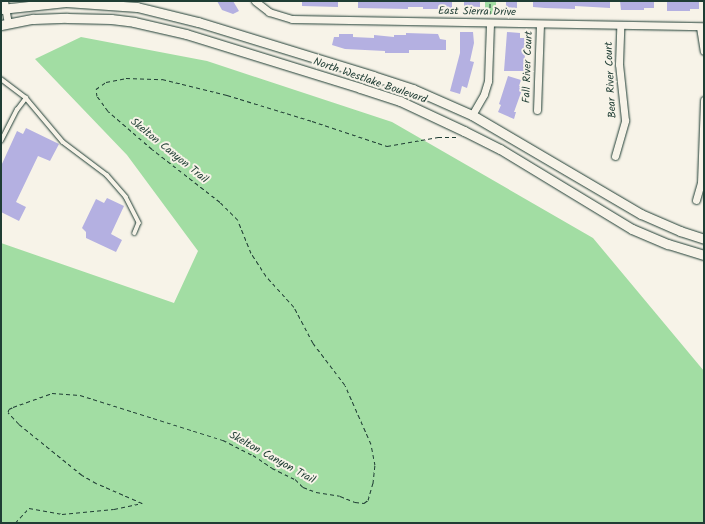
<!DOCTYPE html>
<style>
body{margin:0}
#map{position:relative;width:705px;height:524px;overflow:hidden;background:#f7f3e8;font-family:Kalam,sans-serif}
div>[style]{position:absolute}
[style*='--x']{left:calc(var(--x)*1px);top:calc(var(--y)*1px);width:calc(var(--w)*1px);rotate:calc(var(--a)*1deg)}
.green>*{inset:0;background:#a2dda3;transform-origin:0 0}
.building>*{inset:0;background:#b4b0e1}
.path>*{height:1px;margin-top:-0.5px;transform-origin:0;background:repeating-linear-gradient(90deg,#1f3d34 0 4px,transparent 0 7px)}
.roads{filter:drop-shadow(0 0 1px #1f3d34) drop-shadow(0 0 1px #1f3d34)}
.service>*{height:3.5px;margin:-1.75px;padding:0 1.75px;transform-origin:1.75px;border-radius:1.75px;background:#f7f3e8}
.minor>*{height:7px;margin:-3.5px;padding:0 3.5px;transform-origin:3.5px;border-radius:3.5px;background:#f7f3e8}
.secondary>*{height:9px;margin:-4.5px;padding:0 4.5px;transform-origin:4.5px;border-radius:4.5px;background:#f7f3e8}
span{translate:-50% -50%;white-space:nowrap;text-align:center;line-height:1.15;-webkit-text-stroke:4px #f7f3e8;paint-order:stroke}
.street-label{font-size:11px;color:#1f3d34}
.frame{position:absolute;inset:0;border:2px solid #1f3d34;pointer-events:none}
</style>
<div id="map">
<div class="green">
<i style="left:485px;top:1px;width:11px;height:13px"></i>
<i style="clip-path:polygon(81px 37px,207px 61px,392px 122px,593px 238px,704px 371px,704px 523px,1px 523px,1px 243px,174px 303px,198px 251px,127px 155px,35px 59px)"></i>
</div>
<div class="building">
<i style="clip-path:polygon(217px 1px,233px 1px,239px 11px,233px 14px,222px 10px)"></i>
<i style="clip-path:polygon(302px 1px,338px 1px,338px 7px,302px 6px)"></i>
<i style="clip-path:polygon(358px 1px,452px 1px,452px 9px,423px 9px,423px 7px,408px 7px,408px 9px,358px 8px)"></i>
<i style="clip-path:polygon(464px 1px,480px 1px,480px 7px,464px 6px)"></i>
<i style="clip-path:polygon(506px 1px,517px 1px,517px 8px,506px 7px)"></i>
<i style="clip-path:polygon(533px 1px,610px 1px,610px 8px,575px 6px,575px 9px,545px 8px,533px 7px)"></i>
<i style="clip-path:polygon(620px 1px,654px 1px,654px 8px,644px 8px,644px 10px,621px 10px)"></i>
<i style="clip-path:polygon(667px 1px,699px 1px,699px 9px,690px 9px,690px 11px,667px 11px)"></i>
<i style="clip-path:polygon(460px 32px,473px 32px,474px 43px,470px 61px,474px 62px,467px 88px,462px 86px,460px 94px,450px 91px,460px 53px)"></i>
<i style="clip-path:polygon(507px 32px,520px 33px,520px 38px,526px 38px,524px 71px,504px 71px)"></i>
<i style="clip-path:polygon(406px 33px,438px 34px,440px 39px,446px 40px,446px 50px,409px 50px,409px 53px,385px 53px,385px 51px,345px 49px,332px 45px,334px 37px,339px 37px,339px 34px,353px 34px,353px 37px,374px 38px,374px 35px,394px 37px,394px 35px,406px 35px)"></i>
<i style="clip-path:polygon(508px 76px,521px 80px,519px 86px,523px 87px,514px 112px,516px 112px,514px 119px,498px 112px,501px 105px,499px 104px)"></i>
<i style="clip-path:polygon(26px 128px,59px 144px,50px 161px,38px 156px,16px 202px,26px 207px,19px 221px,1px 212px,1px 166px,17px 131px,23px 134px)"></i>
<i style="clip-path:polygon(107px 198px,124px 206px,111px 234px,122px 240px,116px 252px,86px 238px,86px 232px,82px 228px,96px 199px,104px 203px)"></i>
</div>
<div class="path">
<i style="--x:490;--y:14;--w:13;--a:-90"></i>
<i style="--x:15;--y:523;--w:21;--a:-47"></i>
<i style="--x:29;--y:508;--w:34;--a:10"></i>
<i style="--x:62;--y:514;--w:52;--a:-5.5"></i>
<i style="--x:114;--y:509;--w:29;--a:-12"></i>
<i style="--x:142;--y:503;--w:50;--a:-156.5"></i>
<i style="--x:96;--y:483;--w:16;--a:-150"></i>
<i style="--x:82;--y:475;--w:81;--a:-141"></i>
<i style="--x:19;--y:424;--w:16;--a:-133"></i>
<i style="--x:8;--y:412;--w:3;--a:-72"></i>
<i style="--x:9;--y:409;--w:4;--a:-27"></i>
<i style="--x:13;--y:407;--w:41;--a:-19.7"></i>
<i style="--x:52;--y:393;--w:28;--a:4"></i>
<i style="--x:80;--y:395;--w:150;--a:17.5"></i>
<i style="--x:223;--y:440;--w:34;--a:27"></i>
<i style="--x:253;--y:455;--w:23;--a:34"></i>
<i style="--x:272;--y:468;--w:25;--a:26"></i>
<i style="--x:295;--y:479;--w:11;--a:45"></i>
<i style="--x:303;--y:487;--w:14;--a:21"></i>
<i style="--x:316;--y:492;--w:24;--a:9"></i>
<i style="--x:340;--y:496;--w:16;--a:22"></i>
<i style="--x:355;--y:502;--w:9;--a:6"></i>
<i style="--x:364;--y:503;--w:5;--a:-37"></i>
<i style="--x:368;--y:500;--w:18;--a:-74"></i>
<i style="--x:373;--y:483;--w:18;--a:-84"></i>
<i style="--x:375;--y:465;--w:21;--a:-101"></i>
<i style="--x:371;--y:444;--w:64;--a:-113.8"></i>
<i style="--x:345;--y:385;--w:53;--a:-127.3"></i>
<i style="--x:313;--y:343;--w:41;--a:-117.8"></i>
<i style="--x:294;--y:307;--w:42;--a:-132.1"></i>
<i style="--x:266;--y:276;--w:27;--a:-123"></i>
<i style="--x:251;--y:253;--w:35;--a:-112"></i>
<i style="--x:238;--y:220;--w:25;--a:-135"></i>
<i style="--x:220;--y:202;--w:86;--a:-142.1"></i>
<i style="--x:152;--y:149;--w:58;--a:-139.2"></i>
<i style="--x:108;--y:111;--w:19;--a:-126"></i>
<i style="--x:97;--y:96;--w:7;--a:-98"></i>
<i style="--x:96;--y:89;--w:12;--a:-35"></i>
<i style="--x:106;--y:82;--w:20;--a:-11"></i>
<i style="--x:126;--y:78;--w:36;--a:2"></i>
<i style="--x:162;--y:79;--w:67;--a:13.8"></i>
<i style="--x:227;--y:95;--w:89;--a:17"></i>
<i style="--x:312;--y:121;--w:79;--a:18.4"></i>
<i style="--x:387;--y:146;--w:52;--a:-10"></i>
<i style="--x:438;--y:137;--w:20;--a:0"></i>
</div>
<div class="roads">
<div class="service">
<i style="--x:1;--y:79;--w:31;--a:37"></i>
<i style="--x:26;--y:98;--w:57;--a:49.9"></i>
<i style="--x:63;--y:142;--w:55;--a:36.9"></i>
<i style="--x:107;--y:175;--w:29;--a:49"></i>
<i style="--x:126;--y:197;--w:29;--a:63"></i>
<i style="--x:139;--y:223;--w:11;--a:112"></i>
<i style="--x:1;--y:141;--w:35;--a:-63"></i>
<i style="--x:17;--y:110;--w:15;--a:-53"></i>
</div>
<div class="minor">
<i style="--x:4;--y:1;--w:22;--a:80"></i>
<i style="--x:255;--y:1;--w:18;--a:38"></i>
<i style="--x:269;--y:12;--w:24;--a:17"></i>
<i style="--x:292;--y:19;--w:412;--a:1"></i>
<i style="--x:700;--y:27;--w:24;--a:81"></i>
<i style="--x:537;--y:110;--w:86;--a:-88"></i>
<i style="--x:472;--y:115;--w:24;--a:-60"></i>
<i style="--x:484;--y:94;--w:14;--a:-73"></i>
<i style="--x:488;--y:81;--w:57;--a:-88"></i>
<i style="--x:615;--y:156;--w:37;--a:-74"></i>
<i style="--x:625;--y:120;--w:56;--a:-96.1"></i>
<i style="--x:619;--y:64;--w:38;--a:-88"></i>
<i style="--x:696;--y:200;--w:18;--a:-74"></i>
<i style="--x:701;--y:183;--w:83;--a:-87.9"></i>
</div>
<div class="secondary">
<i style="--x:1;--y:9;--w:65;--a:-6.1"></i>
<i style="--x:66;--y:2;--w:71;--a:4"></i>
<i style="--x:137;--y:7;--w:63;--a:13.8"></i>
<i style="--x:198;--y:22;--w:183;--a:17.1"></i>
<i style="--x:373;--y:76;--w:42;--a:18"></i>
<i style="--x:413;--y:89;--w:64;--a:23.8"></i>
<i style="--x:472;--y:115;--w:196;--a:30.4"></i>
<i style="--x:641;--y:214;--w:43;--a:23.6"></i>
<i style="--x:680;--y:231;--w:25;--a:18"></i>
<i style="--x:1;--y:25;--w:33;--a:-11"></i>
<i style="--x:33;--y:19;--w:34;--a:-2"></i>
<i style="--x:67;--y:18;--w:44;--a:1.3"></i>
<i style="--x:111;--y:19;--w:23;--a:7"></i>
<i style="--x:134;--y:22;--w:53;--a:13"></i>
<i style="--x:186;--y:34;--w:182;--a:17.2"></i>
<i style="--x:360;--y:88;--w:42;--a:18"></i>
<i style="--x:400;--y:101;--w:71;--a:25.1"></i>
<i style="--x:464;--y:131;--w:40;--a:26.6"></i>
<i style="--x:500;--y:149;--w:154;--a:31.2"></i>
<i style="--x:632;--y:229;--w:39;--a:23"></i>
<i style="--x:668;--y:244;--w:38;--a:17"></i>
</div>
</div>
<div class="street-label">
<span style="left:477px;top:12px;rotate:1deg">East Sierra Drive</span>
<span style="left:528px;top:67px;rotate:-88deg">Fall River Court</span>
<span style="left:611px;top:80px;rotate:-93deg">Bear River Court</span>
<span style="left:370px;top:81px;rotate:19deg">North Westlake Boulevard</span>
<span style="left:169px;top:151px;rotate:39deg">Skelton Canyon Trail</span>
<span style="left:272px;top:458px;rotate:29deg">Skelton Canyon Trail</span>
</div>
<div class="frame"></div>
</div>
